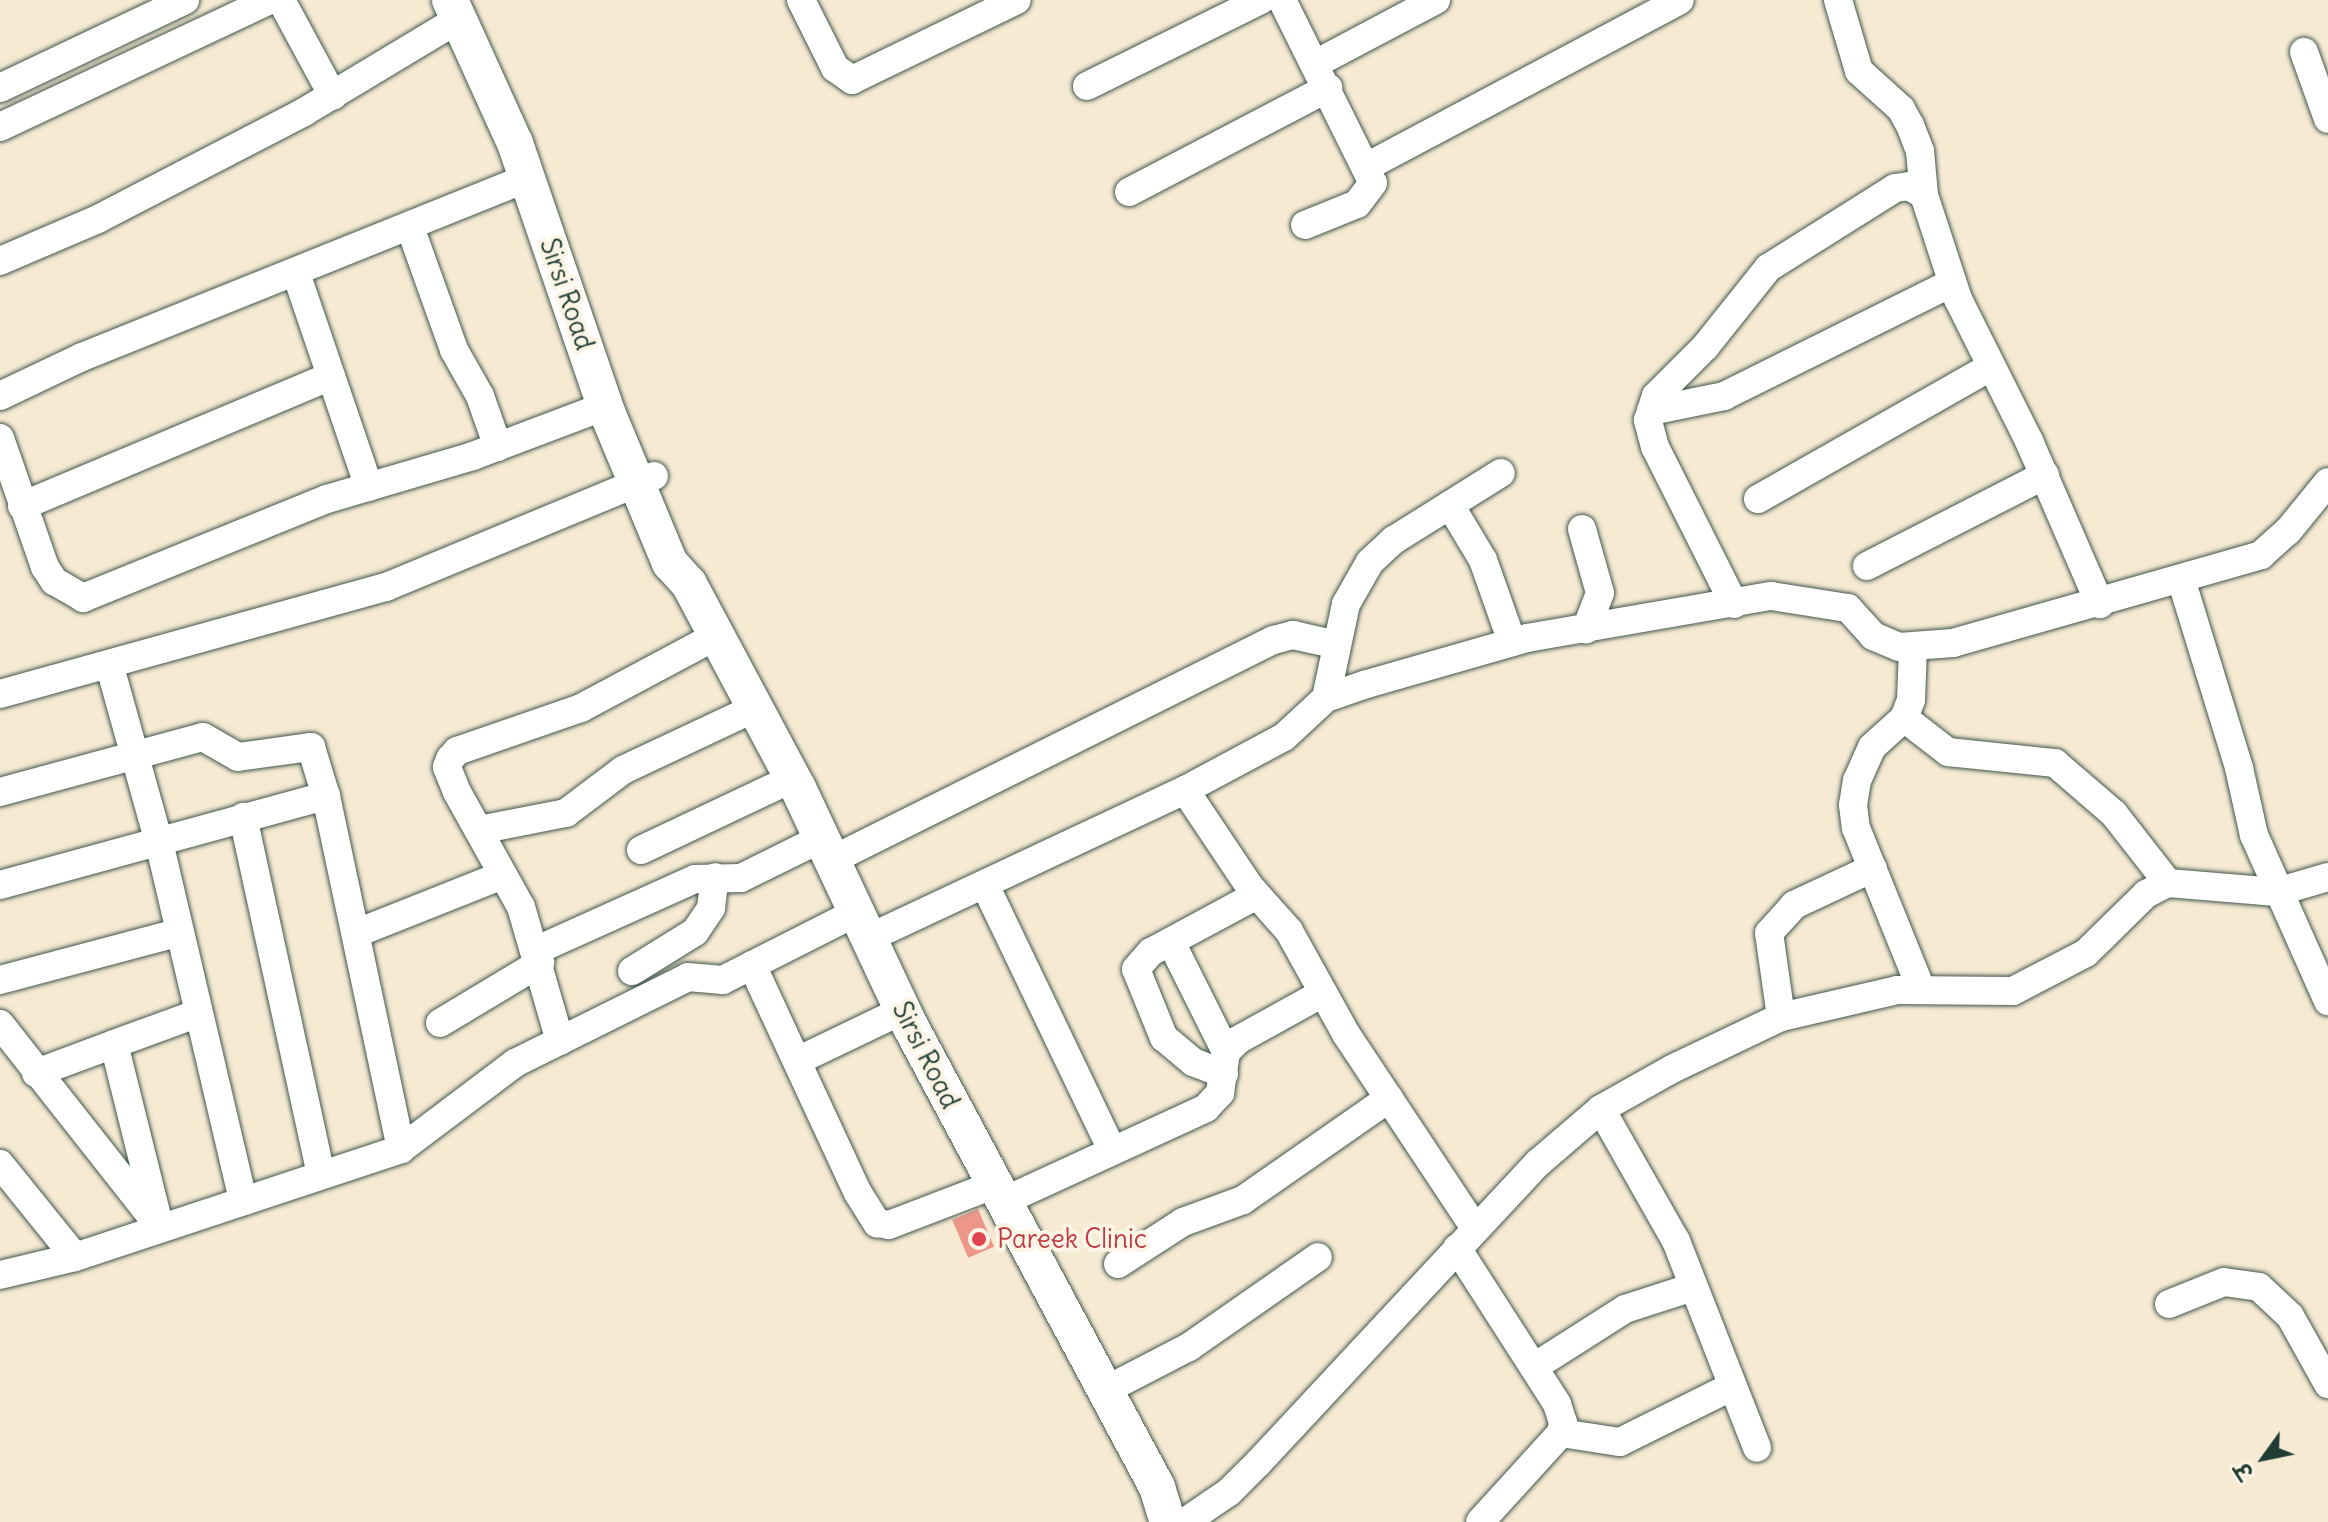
<!DOCTYPE html>
<meta charset="utf-8">
<style>
body{margin:0}
#map{position:relative;width:2328px;height:1522px;overflow:hidden;background:#f7ead3;font-family:Delius,"Playpen Sans Deva",sans-serif}
div>[style]{position:absolute}
[style*='--x']{left:calc(var(--x)*1px);top:calc(var(--y)*1px);width:calc(var(--w)*1px);rotate:calc(var(--a)*1deg)}
.building>*{inset:0;background:#ed978b;transform-origin:0 0}
.roads{filter:drop-shadow(0 0 2px #3f574c) drop-shadow(0 0 2px #3f574c)}
.minor>*{height:28px;margin:-14px;padding:0 14px;transform-origin:14px;border-radius:14px;background:#fff}
.major>*{height:36px;margin:-18px;padding:0 18px;transform-origin:18px;border-radius:18px;background:#fff}
.dots>*{width:22px;height:22px;translate:-50% -50%;box-sizing:border-box;border:4px solid #fcf5e5;border-radius:50%}
span{translate:-50% -50%;white-space:nowrap;text-align:center;line-height:1.15;-webkit-text-stroke:8px #fcf5e5;paint-order:stroke}
.street-label{font-size:26px;color:#1f3d34}
.health-label{font-size:26px;color:#be3a42}
.left{translate:0 -50%;text-align:left}
.north{position:absolute;left:2224px;top:1418px;width:80px;height:80px;-webkit-text-stroke:6px #fcf5e5;paint-order:stroke;rotate:237deg;font-size:22px;font-weight:700;line-height:32px;text-align:center;color:#1f3d34}
.north::after{content:'';display:block;margin:auto;width:28px;height:36px;background:#1f3d34;clip-path:polygon(50% 0,100% 100%,50% 72%,0 100%)}
</style>
<div id="map">
<div class="building">
<i style="left:978px;top:1209px;width:41px;height:28px;rotate:67deg"></i>
</div>
<div class="roads">
<div class="minor">
<i style="--x:281;--y:0;--w:109;--a:61.6"></i>
<i style="--x:801;--y:0;--w:76;--a:63.4"></i>
<i style="--x:835;--y:68;--w:21;--a:35"></i>
<i style="--x:852;--y:80;--w:183;--a:-25.9"></i>
<i style="--x:1282;--y:0;--w:204;--a:63.6"></i>
<i style="--x:1373;--y:183;--w:26;--a:127"></i>
<i style="--x:1357;--y:204;--w:56;--a:158"></i>
<i style="--x:1838;--y:0;--w:74;--a:73.5"></i>
<i style="--x:1859;--y:71;--w:57;--a:42.1"></i>
<i style="--x:1901;--y:109;--w:18;--a:61"></i>
<i style="--x:1910;--y:125;--w:28;--a:69"></i>
<i style="--x:1920;--y:151;--w:44;--a:84.8"></i>
<i style="--x:2304;--y:52;--w:71;--a:70.3"></i>
<i style="--x:1315;--y:64;--w:137;--a:-27.9"></i>
<i style="--x:1087;--y:86;--w:194;--a:-26.3"></i>
<i style="--x:0;--y:88;--w:205;--a:-25.4"></i>
<i style="--x:0;--y:127;--w:298;--a:-25.2"></i>
<i style="--x:1368;--y:166;--w:353;--a:-28"></i>
<i style="--x:1129;--y:192;--w:225;--a:-27.6"></i>
<i style="--x:410;--y:227;--w:131;--a:70.3"></i>
<i style="--x:454;--y:350;--w:53;--a:60.5"></i>
<i style="--x:480;--y:396;--w:54;--a:70.6"></i>
<i style="--x:0;--y:261;--w:107;--a:-23.2"></i>
<i style="--x:98;--y:219;--w:232;--a:-27.4"></i>
<i style="--x:304;--y:112;--w:181;--a:-31"></i>
<i style="--x:296;--y:273;--w:226;--a:71.2"></i>
<i style="--x:0;--y:396;--w:91;--a:-25.4"></i>
<i style="--x:82;--y:357;--w:480;--a:-21.9"></i>
<i style="--x:1651;--y:411;--w:75;--a:-11.6"></i>
<i style="--x:1724;--y:396;--w:254;--a:-26.4"></i>
<i style="--x:0;--y:438;--w:137;--a:70.8"></i>
<i style="--x:45;--y:567;--w:17;--a:57"></i>
<i style="--x:54;--y:581;--w:34;--a:30"></i>
<i style="--x:83;--y:598;--w:263;--a:-22.1"></i>
<i style="--x:327;--y:499;--w:152;--a:-16.4"></i>
<i style="--x:473;--y:456;--w:141;--a:-20.7"></i>
<i style="--x:1758;--y:499;--w:267;--a:-29.6"></i>
<i style="--x:1450;--y:505;--w:64;--a:59"></i>
<i style="--x:1483;--y:560;--w:87;--a:70.5"></i>
<i style="--x:22;--y:506;--w:335;--a:-22.8"></i>
<i style="--x:1582;--y:529;--w:66;--a:74.3"></i>
<i style="--x:1600;--y:593;--w:39;--a:111"></i>
<i style="--x:1867;--y:566;--w:200;--a:-27.1"></i>
<i style="--x:2181;--y:579;--w:198;--a:72.9"></i>
<i style="--x:2239;--y:768;--w:69;--a:77.4"></i>
<i style="--x:2254;--y:835;--w:182;--a:66"></i>
<i style="--x:1734;--y:604;--w:176;--a:-116.7"></i>
<i style="--x:1655;--y:447;--w:28;--a:-105"></i>
<i style="--x:1648;--y:420;--w:25;--a:-72"></i>
<i style="--x:1656;--y:396;--w:69;--a:-45"></i>
<i style="--x:1705;--y:347;--w:101;--a:-51.4"></i>
<i style="--x:1768;--y:268;--w:150;--a:-32.2"></i>
<i style="--x:1895;--y:188;--w:14;--a:-8"></i>
<i style="--x:1909;--y:186;--w:17;--a:31"></i>
<i style="--x:1924;--y:195;--w:109;--a:71.9"></i>
<i style="--x:1958;--y:299;--w:159;--a:63.4"></i>
<i style="--x:2029;--y:441;--w:178;--a:66.5"></i>
<i style="--x:1913;--y:648;--w:52;--a:92.2"></i>
<i style="--x:1911;--y:700;--w:19;--a:111"></i>
<i style="--x:1904;--y:718;--w:43;--a:137.8"></i>
<i style="--x:1872;--y:747;--w:36;--a:114"></i>
<i style="--x:1857;--y:780;--w:25;--a:99"></i>
<i style="--x:1853;--y:805;--w:23;--a:83"></i>
<i style="--x:1856;--y:828;--w:174;--a:68"></i>
<i style="--x:110;--y:667;--w:182;--a:74.4"></i>
<i style="--x:159;--y:842;--w:369;--a:76.8"></i>
<i style="--x:0;--y:694;--w:401;--a:-15.5"></i>
<i style="--x:386;--y:587;--w:290;--a:-22.5"></i>
<i style="--x:1326;--y:698;--w:96;--a:-78"></i>
<i style="--x:1346;--y:604;--w:48;--a:-60.3"></i>
<i style="--x:1370;--y:562;--w:33;--a:-43"></i>
<i style="--x:1394;--y:540;--w:126;--a:-32.1"></i>
<i style="--x:1904;--y:718;--w:56;--a:37.7"></i>
<i style="--x:1948;--y:752;--w:108;--a:5.9"></i>
<i style="--x:2055;--y:763;--w:78;--a:40.8"></i>
<i style="--x:2114;--y:814;--w:88;--a:52"></i>
<i style="--x:1185;--y:790;--w:117;--a:56.2"></i>
<i style="--x:1250;--y:887;--w:59;--a:48.4"></i>
<i style="--x:1289;--y:931;--w:118;--a:61"></i>
<i style="--x:1346;--y:1034;--w:233;--a:56.4"></i>
<i style="--x:0;--y:792;--w:210;--a:-15.2"></i>
<i style="--x:203;--y:737;--w:40;--a:29.7"></i>
<i style="--x:238;--y:757;--w:74;--a:-7.8"></i>
<i style="--x:311;--y:747;--w:51;--a:73"></i>
<i style="--x:243;--y:817;--w:366;--a:77.7"></i>
<i style="--x:479;--y:830;--w:89;--a:-11.1"></i>
<i style="--x:566;--y:813;--w:71;--a:-37"></i>
<i style="--x:623;--y:770;--w:146;--a:-25.2"></i>
<i style="--x:641;--y:850;--w:168;--a:-25.3"></i>
<i style="--x:832;--y:860;--w:494;--a:-26.5"></i>
<i style="--x:1274;--y:640;--w:20;--a:-15"></i>
<i style="--x:1293;--y:635;--w:41;--a:12.7"></i>
<i style="--x:0;--y:885;--w:338;--a:-15.3"></i>
<i style="--x:326;--y:796;--w:361;--a:78"></i>
<i style="--x:985;--y:885;--w:294;--a:64.4"></i>
<i style="--x:357;--y:933;--w:157;--a:-21.7"></i>
<i style="--x:869;--y:938;--w:349;--a:-25.1"></i>
<i style="--x:1185;--y:790;--w:112;--a:-28.2"></i>
<i style="--x:1284;--y:737;--w:57;--a:-42.9"></i>
<i style="--x:1326;--y:698;--w:43;--a:-18.9"></i>
<i style="--x:1367;--y:684;--w:166;--a:-16"></i>
<i style="--x:1527;--y:638;--w:248;--a:-9.8"></i>
<i style="--x:1771;--y:596;--w:78;--a:8.9"></i>
<i style="--x:1848;--y:608;--w:38;--a:48"></i>
<i style="--x:1873;--y:636;--w:28;--a:23"></i>
<i style="--x:1899;--y:647;--w:54;--a:-4.2"></i>
<i style="--x:1953;--y:643;--w:320;--a:-15.9"></i>
<i style="--x:2261;--y:555;--w:36;--a:-42"></i>
<i style="--x:2288;--y:531;--w:63;--a:-50.8"></i>
<i style="--x:1172;--y:944;--w:121;--a:63.4"></i>
<i style="--x:537;--y:950;--w:173;--a:-24.2"></i>
<i style="--x:695;--y:879;--w:46;--a:-1.2"></i>
<i style="--x:741;--y:878;--w:90;--a:-26.3"></i>
<i style="--x:752;--y:965;--w:251;--a:65.1"></i>
<i style="--x:858;--y:1193;--w:36;--a:58"></i>
<i style="--x:877;--y:1223;--w:12;--a:9"></i>
<i style="--x:889;--y:1225;--w:111;--a:-21"></i>
<i style="--x:632;--y:971;--w:74;--a:-31.8"></i>
<i style="--x:695;--y:932;--w:29;--a:-56"></i>
<i style="--x:711;--y:908;--w:31;--a:-83"></i>
<i style="--x:0;--y:980;--w:186;--a:-14.9"></i>
<i style="--x:1781;--y:1017;--w:85;--a:-98.1"></i>
<i style="--x:1769;--y:933;--w:38;--a:-48"></i>
<i style="--x:1794;--y:905;--w:87;--a:-25.1"></i>
<i style="--x:440;--y:1023;--w:117;--a:-31"></i>
<i style="--x:0;--y:1024;--w:251;--a:51.8"></i>
<i style="--x:560;--y:1041;--w:140;--a:-106.2"></i>
<i style="--x:521;--y:907;--w:132;--a:-119.1"></i>
<i style="--x:457;--y:792;--w:27;--a:-112"></i>
<i style="--x:447;--y:767;--w:9;--a:-69"></i>
<i style="--x:450;--y:759;--w:11;--a:-49"></i>
<i style="--x:457;--y:751;--w:131;--a:-19.1"></i>
<i style="--x:581;--y:708;--w:153;--a:-28.1"></i>
<i style="--x:114;--y:1044;--w:90;--a:-20"></i>
<i style="--x:797;--y:1061;--w:118;--a:-25.7"></i>
<i style="--x:36;--y:1073;--w:83;--a:-20.4"></i>
<i style="--x:114;--y:1044;--w:190;--a:76"></i>
<i style="--x:1224;--y:1074;--w:33;--a:-159"></i>
<i style="--x:1193;--y:1062;--w:38;--a:-140"></i>
<i style="--x:1164;--y:1038;--w:74;--a:-112.1"></i>
<i style="--x:1136;--y:969;--w:23;--a:-49"></i>
<i style="--x:1151;--y:952;--w:120;--a:-28.3"></i>
<i style="--x:1601;--y:1109;--w:152;--a:60.4"></i>
<i style="--x:1676;--y:1241;--w:222;--a:68.6"></i>
<i style="--x:0;--y:1164;--w:119;--a:51.1"></i>
<i style="--x:1002;--y:1202;--w:225;--a:-24.7"></i>
<i style="--x:1206;--y:1108;--w:21;--a:-47"></i>
<i style="--x:1220;--y:1093;--w:41;--a:-81.7"></i>
<i style="--x:1226;--y:1052;--w:17;--a:-45"></i>
<i style="--x:1238;--y:1040;--w:97;--a:-28.9"></i>
<i style="--x:1457;--y:1248;--w:185;--a:57.3"></i>
<i style="--x:1557;--y:1404;--w:19;--a:72"></i>
<i style="--x:1563;--y:1422;--w:11;--a:100"></i>
<i style="--x:1561;--y:1433;--w:120;--a:132.3"></i>
<i style="--x:1118;--y:1264;--w:77;--a:-32.9"></i>
<i style="--x:1183;--y:1222;--w:64;--a:-20.1"></i>
<i style="--x:1243;--y:1200;--w:178;--a:-34.9"></i>
<i style="--x:0;--y:1275;--w:77;--a:-13.5"></i>
<i style="--x:75;--y:1257;--w:343;--a:-18.3"></i>
<i style="--x:401;--y:1149;--w:143;--a:-37"></i>
<i style="--x:515;--y:1063;--w:193;--a:-26.4"></i>
<i style="--x:688;--y:977;--w:35;--a:5"></i>
<i style="--x:723;--y:980;--w:150;--a:-26.9"></i>
<i style="--x:2169;--y:1304;--w:59;--a:-21.8"></i>
<i style="--x:2224;--y:1282;--w:35;--a:8"></i>
<i style="--x:2259;--y:1287;--w:42;--a:43.1"></i>
<i style="--x:2290;--y:1316;--w:78;--a:60.8"></i>
<i style="--x:1534;--y:1367;--w:108;--a:-32.5"></i>
<i style="--x:1625;--y:1309;--w:71;--a:-17.9"></i>
<i style="--x:1104;--y:1391;--w:96;--a:-27.4"></i>
<i style="--x:1189;--y:1347;--w:157;--a:-34.9"></i>
<i style="--x:1561;--y:1433;--w:60;--a:8.7"></i>
<i style="--x:1620;--y:1442;--w:124;--a:-26.4"></i>
<i style="--x:1185;--y:1522;--w:53;--a:-34.3"></i>
<i style="--x:1229;--y:1492;--w:42;--a:-45"></i>
<i style="--x:1259;--y:1462;--w:409;--a:-47"></i>
<i style="--x:1538;--y:1163;--w:83;--a:-40.6"></i>
<i style="--x:1601;--y:1109;--w:81;--a:-29.4"></i>
<i style="--x:1672;--y:1069;--w:121;--a:-25.5"></i>
<i style="--x:1781;--y:1017;--w:119;--a:-13.1"></i>
<i style="--x:1897;--y:990;--w:116;--a:0.5"></i>
<i style="--x:2013;--y:991;--w:82;--a:-27.5"></i>
<i style="--x:2086;--y:953;--w:84;--a:-44.5"></i>
<i style="--x:2146;--y:894;--w:25;--a:-27"></i>
<i style="--x:2168;--y:883;--w:109;--a:4.7"></i>
<i style="--x:2277;--y:892;--w:53;--a:-16.4"></i>
</div>
<div class="major">
<i style="--x:450;--y:0;--w:157;--a:65.6"></i>
<i style="--x:515;--y:143;--w:284;--a:71.1"></i>
<i style="--x:607;--y:412;--w:164;--a:67.4"></i>
<i style="--x:670;--y:563;--w:28;--a:48"></i>
<i style="--x:689;--y:584;--w:231;--a:61.9"></i>
<i style="--x:798;--y:788;--w:256;--a:64.8"></i>
<i style="--x:907;--y:1020;--w:530;--a:61.84"></i>
<i style="--x:1157;--y:1487;--w:37;--a:73"></i>
</div>
</div>
<div class="dots">
<i style="left:979px;top:1239px;background:#e0444e"></i>
</div>
<div class="street-label">
<span style="left:567px;top:294px;rotate:71deg">Sirsi Road</span>
<span style="left:926px;top:1055px;rotate:63deg">Sirsi Road</span>
</div>
<div class="health-label">
<span class="left" style="left:997px;top:1239px">Pareek Clinic</span>
</div>
<div class="north">उ</div>
</div>
